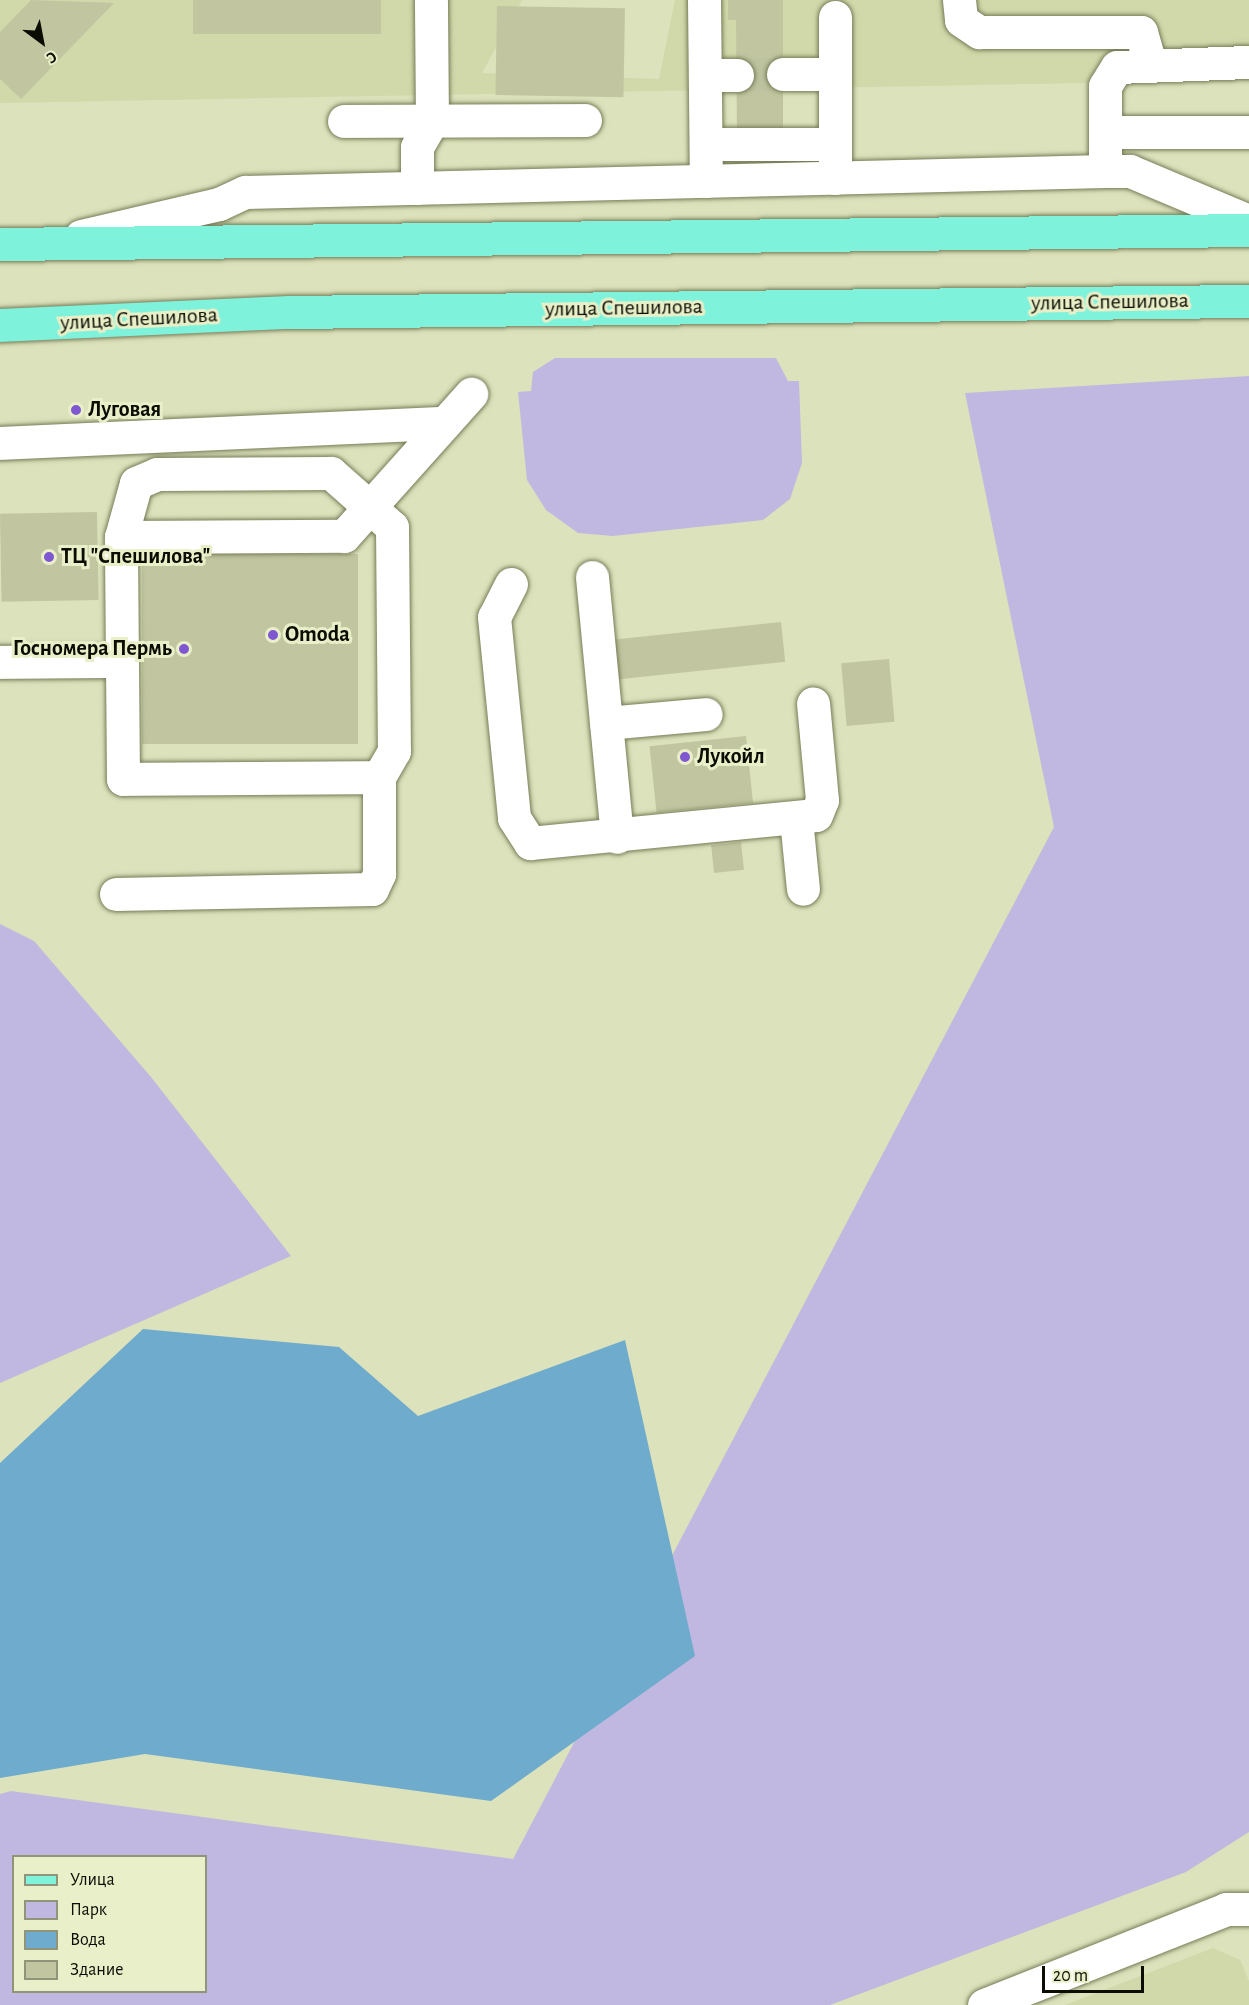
<!DOCTYPE html>
<meta charset="utf-8">
<style>
body{margin:0}
#map{position:relative;width:1249px;height:2005px;overflow:hidden;background:#dce2bb;font-family:"Alegreya Sans",sans-serif}
div>[style]{position:absolute}
[style*='--x']{left:calc(var(--x)*1px);top:calc(var(--y)*1px);width:calc(var(--w)*1px);rotate:calc(var(--a)*1deg)}
.built>*{inset:0;background:#d1d8a9}
.green>*{inset:0;background:#c0b8e0}
.water>*{inset:0;background:#6eabcd}
.building>*{inset:0;background:#c1c6a0;transform-origin:0 0}
.minor-tunnel>*{height:33px;margin-top:-16.5px;transform-origin:0;background:repeating-linear-gradient(90deg,#bdc29f 0 33px,transparent 0 49px)}
.roads{filter:drop-shadow(0 0 2px #777c58) drop-shadow(0 0 2px #777c58)}
.minor>*{height:33px;margin:-16.5px;padding:0 16.5px;transform-origin:16.5px;border-radius:16.5px;background:#fff}
.major>*{height:33px;margin:-16.5px;padding:0 16.5px;transform-origin:16.5px;border-radius:16.5px;background:#7ff2db}
.dots>*{width:16px;height:16px;translate:-50% -50%;box-sizing:border-box;border:3px solid #e9efc8;border-radius:50%}
span{translate:-50% -50%;white-space:nowrap;text-align:center;line-height:1.15;-webkit-text-stroke:6px #e9efc8;paint-order:stroke}
.street-label{font-size:22px;color:#0b0c02}
.poi-label{font-size:22px;color:#0b0c02;font-weight:700}
.left{translate:0 -50%;text-align:left}
.right{translate:-100% -50%;text-align:right}
.legend{position:absolute;left:12px;top:1855px;width:195px;height:138px;box-sizing:border-box;background:#e9efc8;border:2px solid #909479;margin:0;padding:8px 10px;list-style:none;font-size:18px;color:#0b0c02}
.legend li{display:flex;align-items:center;gap:12px;height:30px}
.legend b{width:30px;border:2px solid #909479}
.north{position:absolute;left:12px;top:12px;width:60px;height:60px;-webkit-text-stroke:4px #e9efc8;paint-order:stroke;rotate:148deg;font-size:16px;font-weight:700;line-height:24px;text-align:center;color:#0b0c02}
.north::after{content:'';display:block;margin:auto;width:21px;height:27px;background:#0b0c02;clip-path:polygon(50% 0,100% 100%,50% 72%,0 100%)}
.scale{position:absolute;left:1042px;top:1966px;width:102px;height:27px;box-sizing:border-box;border:3px solid #0b0c02;border-top:0;padding-left:8px;font-size:18px;line-height:21px;white-space:nowrap;color:#0b0c02;-webkit-text-stroke:4px #e9efc8;paint-order:stroke}
</style>
<div id="map">
<div class="built">
<i style="clip-path:polygon(0 0,522px 0,482px 73px,659px 79px,675px 0,1249px 0,1249px 80px,0 103px)"></i>
<i style="clip-path:polygon(1213px 1948px,1240px 1960px,1249px 1981px,1249px 2005px,1065px 2005px)"></i>
</div>
<div class="green">
<i style="clip-path:polygon(555px 358px,776px 358px,788px 381px,799px 381px,802px 463px,790px 499px,763px 520px,613px 536px,578px 533px,546px 510px,527px 480px,518px 392px,531px 391px,533px 372px)"></i>
<i style="clip-path:polygon(evenodd,1249px 376px,1249px 1832px,1186px 1872px,830px 2005px,0 2005px,0 1794px,11px 1791px,513px 1859px,1054px 827px,965px 393px,1249px 376px,14px 1856px,206px 1856px,206px 1992px,14px 1992px,14px 1856px)"></i>
<i style="clip-path:polygon(0 924px,34px 941px,151px 1077px,291px 1256px,0 1383px)"></i>
</div>
<div class="water">
<i style="clip-path:polygon(143px 1329px,339px 1347px,418px 1416px,625px 1340px,695px 1656px,491px 1801px,145px 1754px,0 1778px,0 1463px)"></i>
</div>
<div class="building">
<i style="clip-path:polygon(31px 0,114px 3px,21px 99px,0 79px,0 32px)"></i>
<i style="left:193px;top:0;width:188px;height:34px"></i>
<i style="clip-path:polygon(728px 0,783px 0,783px 134px,737px 135px,736px 20px,728px 20px)"></i>
<i style="left:497px;top:6px;width:128px;height:89px;rotate:1deg"></i>
<i style="left:97px;top:512px;width:88px;height:97px;rotate:89deg"></i>
<i style="left:358px;top:554px;width:190px;height:216px;rotate:90deg"></i>
<i style="left:781px;top:622px;width:40px;height:167px;rotate:84deg"></i>
<i style="left:889px;top:659px;width:63px;height:48px;rotate:85deg"></i>
<i style="left:746px;top:736px;width:67px;height:97px;rotate:84deg"></i>
<i style="left:741px;top:842px;width:28px;height:30px;rotate:84deg"></i>
</div>
<div class="minor-tunnel">
<i style="--x:737;--y:75;--w:46;--a:-1.2"></i>
</div>
<div class="roads">
<div class="minor">
<i style="--x:704;--y:0;--w:181;--a:89.4"></i>
<i style="--x:959;--y:0;--w:20;--a:84"></i>
<i style="--x:961;--y:20;--w:22;--a:34"></i>
<i style="--x:979;--y:32;--w:162;--a:0"></i>
<i style="--x:1141;--y:32;--w:32;--a:74"></i>
<i style="--x:835;--y:17;--w:161;--a:90"></i>
<i style="--x:783;--y:74;--w:52;--a:0"></i>
<i style="--x:706;--y:75;--w:31;--a:0"></i>
<i style="--x:344;--y:121;--w:241;--a:-0.2"></i>
<i style="--x:1105;--y:132;--w:144;--a:0"></i>
<i style="--x:706;--y:144;--w:129;--a:0"></i>
<i style="--x:1105;--y:171;--w:85;--a:-90"></i>
<i style="--x:1105;--y:86;--w:22;--a:-58"></i>
<i style="--x:1117;--y:67;--w:132;--a:-2.2"></i>
<i style="--x:417;--y:188;--w:41;--a:-90"></i>
<i style="--x:417;--y:147;--w:30;--a:-60"></i>
<i style="--x:432;--y:121;--w:121;--a:-90.5"></i>
<i style="--x:81;--y:236;--w:142;--a:-13.1"></i>
<i style="--x:219;--y:204;--w:29;--a:-25"></i>
<i style="--x:245;--y:192;--w:860;--a:-1.4"></i>
<i style="--x:1105;--y:171;--w:25;--a:0"></i>
<i style="--x:1130;--y:171;--w:129;--a:22.8"></i>
<i style="--x:0;--y:443;--w:445;--a:-2.6"></i>
<i style="--x:331;--y:473;--w:81;--a:41.5"></i>
<i style="--x:392;--y:527;--w:224;--a:89.5"></i>
<i style="--x:394;--y:751;--w:30;--a:120"></i>
<i style="--x:379;--y:777;--w:256;--a:179.6"></i>
<i style="--x:123;--y:779;--w:242;--a:-90.5"></i>
<i style="--x:121;--y:537;--w:56;--a:-74.5"></i>
<i style="--x:136;--y:483;--w:23;--a:-23"></i>
<i style="--x:157;--y:474;--w:174;--a:-0.3"></i>
<i style="--x:121;--y:537;--w:223;--a:-0.3"></i>
<i style="--x:344;--y:536;--w:191;--a:-48.2"></i>
<i style="--x:592;--y:577;--w:261;--a:84.5"></i>
<i style="--x:511;--y:584;--w:37;--a:117"></i>
<i style="--x:494;--y:617;--w:202;--a:84.3"></i>
<i style="--x:514;--y:818;--w:30;--a:57"></i>
<i style="--x:530;--y:843;--w:287;--a:-5.6"></i>
<i style="--x:816;--y:815;--w:16;--a:-68"></i>
<i style="--x:822;--y:800;--w:97;--a:-95.3"></i>
<i style="--x:0;--y:662;--w:122;--a:-0.5"></i>
<i style="--x:606;--y:723;--w:100;--a:-5.1"></i>
<i style="--x:796;--y:819;--w:70;--a:84.3"></i>
<i style="--x:116;--y:894;--w:256;--a:-1.1"></i>
<i style="--x:372;--y:889;--w:17;--a:-65"></i>
<i style="--x:379;--y:874;--w:97;--a:-90"></i>
<i style="--x:984;--y:2005;--w:260;--a:-21.6"></i>
<i style="--x:1226;--y:1909;--w:23;--a:0"></i>
</div>
<div class="major">
<i style="--x:0;--y:244;--w:1249;--a:-0.64"></i>
<i style="--x:0;--y:325;--w:289;--a:-2.6"></i>
<i style="--x:289;--y:312;--w:960;--a:-0.66"></i>
</div>
</div>
<div class="dots">
<i style="left:76px;top:410px;background:#7e57d1"></i>
<i style="left:49px;top:557px;background:#7e57d1"></i>
<i style="left:273px;top:635px;background:#7e57d1"></i>
<i style="left:184px;top:649px;background:#7e57d1"></i>
<i style="left:685px;top:757px;background:#7e57d1"></i>
</div>
<div class="street-label">
<span style="left:1110px;top:302px;rotate:-1deg">улица Спешилова</span>
<span style="left:624px;top:308px;rotate:-1deg">улица Спешилова</span>
<span style="left:139px;top:319px;rotate:-3deg">улица Спешилова</span>
</div>
<div class="poi-label">
<span class="left" style="left:88px;top:410px">Луговая</span>
<span class="left" style="left:61px;top:557px">ТЦ "Спешилова"</span>
<span class="left" style="left:285px;top:635px">Omoda</span>
<span class="right" style="left:172px;top:649px">Госномера Пермь</span>
<span class="left" style="left:697px;top:757px">Лукойл</span>
</div>
<ul class="legend">
<li><b style="height:8px;background:#7ff2db"></b>Улица</li>
<li><b style="height:16px;background:#c0b8e0"></b>Парк</li>
<li><b style="height:16px;background:#6eabcd"></b>Вода</li>
<li><b style="height:16px;background:#c1c6a0"></b>Здание</li>
</ul>
<div class="north">С</div>
<div class="scale">20 m</div>
</div>
